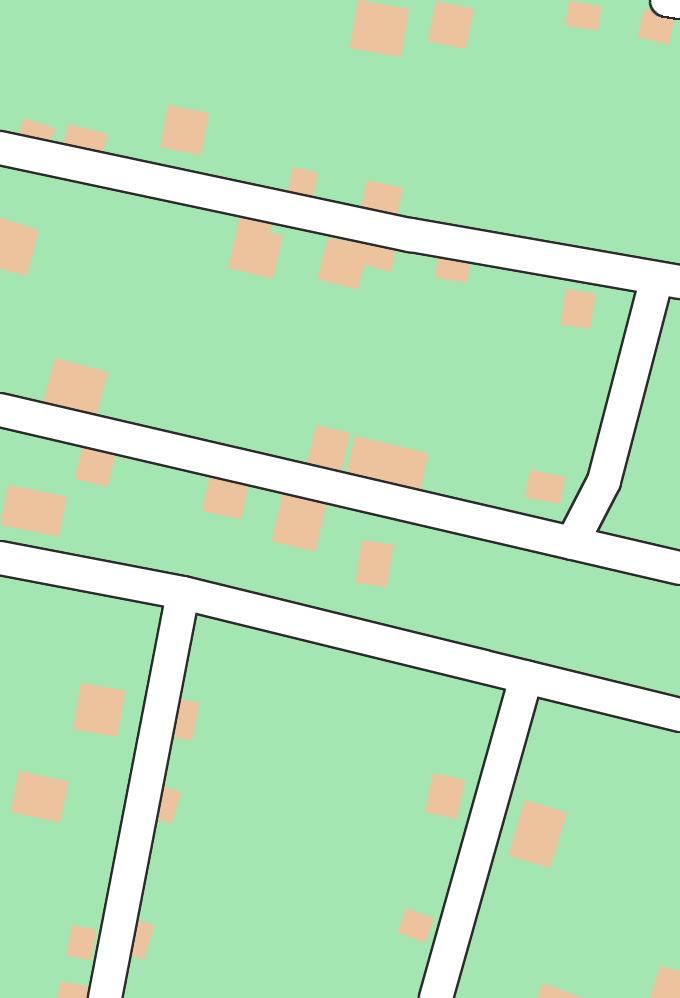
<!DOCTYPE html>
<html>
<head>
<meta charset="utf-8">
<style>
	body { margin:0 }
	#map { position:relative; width:680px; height:998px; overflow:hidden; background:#f9ede1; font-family:"Shantell Sans",sans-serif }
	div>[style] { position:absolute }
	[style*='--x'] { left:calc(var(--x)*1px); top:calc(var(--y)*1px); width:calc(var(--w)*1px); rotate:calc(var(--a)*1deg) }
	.green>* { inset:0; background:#a3e6b1; transform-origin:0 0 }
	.building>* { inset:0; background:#ecc39c; transform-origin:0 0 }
	.roads { filter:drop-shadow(2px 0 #2b2b2b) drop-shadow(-2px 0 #2b2b2b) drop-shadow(0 2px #2b2b2b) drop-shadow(0 -2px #2b2b2b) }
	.minor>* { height:32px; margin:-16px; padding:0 16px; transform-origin:16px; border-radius:16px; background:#fff }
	span { translate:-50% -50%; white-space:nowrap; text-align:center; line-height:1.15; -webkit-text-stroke:4.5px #fff; paint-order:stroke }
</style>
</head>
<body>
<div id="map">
	<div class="green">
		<i style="left:0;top:0;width:680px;height:998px"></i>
	</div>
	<div class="building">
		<i style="left:358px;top:0;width:52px;height:49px;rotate:10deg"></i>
		<i style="left:436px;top:1px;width:39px;height:41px;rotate:12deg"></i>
		<i style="left:569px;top:1px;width:33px;height:25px;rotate:9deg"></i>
		<i style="left:644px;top:9px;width:32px;height:29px;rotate:13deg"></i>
		<i style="left:168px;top:105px;width:42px;height:43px;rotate:11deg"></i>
		<i style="left:24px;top:118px;width:33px;height:20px;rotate:18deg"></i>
		<i style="left:68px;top:124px;width:41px;height:25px;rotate:14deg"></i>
		<i style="left:293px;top:167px;width:26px;height:27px;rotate:13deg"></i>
		<i style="left:367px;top:180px;width:37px;height:30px;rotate:13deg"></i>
		<i style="clip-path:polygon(241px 213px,272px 219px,270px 233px,283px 235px,273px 279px,228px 268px)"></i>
		<i style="clip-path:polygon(0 218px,39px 230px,27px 276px,0 269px)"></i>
		<i style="clip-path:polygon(368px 234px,397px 241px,391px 272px,364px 265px,358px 290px,317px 279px,328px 238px,366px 244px)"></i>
		<i style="left:439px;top:251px;width:33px;height:27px;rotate:9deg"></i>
		<i style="left:566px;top:289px;width:30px;height:36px;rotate:9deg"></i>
		<i style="left:55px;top:358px;width:55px;height:48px;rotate:15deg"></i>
		<i style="left:316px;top:425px;width:35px;height:48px;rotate:13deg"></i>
		<i style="clip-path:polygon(355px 436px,428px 453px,419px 500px,379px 490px,380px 482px,346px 473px)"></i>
		<i style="left:84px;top:441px;width:34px;height:39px;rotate:14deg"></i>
		<i style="left:211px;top:469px;width:40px;height:43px;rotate:12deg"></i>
		<i style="left:530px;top:470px;width:36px;height:28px;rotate:11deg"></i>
		<i style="left:8px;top:485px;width:60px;height:41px;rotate:11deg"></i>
		<i style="left:284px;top:488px;width:45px;height:55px;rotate:13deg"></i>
		<i style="left:362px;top:540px;width:32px;height:43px;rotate:9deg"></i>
		<i style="left:81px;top:683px;width:45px;height:47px;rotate:10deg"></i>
		<i style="left:175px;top:698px;width:25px;height:39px;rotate:11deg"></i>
		<i style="left:19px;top:771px;width:51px;height:42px;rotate:12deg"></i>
		<i style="left:433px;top:773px;width:33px;height:40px;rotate:12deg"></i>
		<i style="left:157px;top:785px;width:25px;height:33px;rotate:16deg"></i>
		<i style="left:525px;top:800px;width:44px;height:58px;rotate:17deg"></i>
		<i style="left:406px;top:908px;width:30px;height:26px;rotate:20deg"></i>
		<i style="left:133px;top:919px;width:22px;height:36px;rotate:16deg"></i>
		<i style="left:72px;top:925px;width:25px;height:31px;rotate:11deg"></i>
		<i style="clip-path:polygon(660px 966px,680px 971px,680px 998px,650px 998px)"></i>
		<i style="clip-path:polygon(61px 981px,101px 989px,100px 998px,57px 998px)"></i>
		<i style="clip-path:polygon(543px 983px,583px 998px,537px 998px)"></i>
	</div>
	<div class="roads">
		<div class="minor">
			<i style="--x:667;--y:0;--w:13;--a:9"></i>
			<i style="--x:0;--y:148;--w:420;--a:12"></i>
			<i style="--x:411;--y:235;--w:273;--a:9.9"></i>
			<i style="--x:0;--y:410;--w:698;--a:13.08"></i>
			<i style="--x:572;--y:543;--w:70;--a:-62.7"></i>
			<i style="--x:604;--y:481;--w:207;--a:-75.4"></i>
			<i style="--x:0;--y:558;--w:186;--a:10.8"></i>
			<i style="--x:183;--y:593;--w:512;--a:13.79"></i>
			<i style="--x:105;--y:998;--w:412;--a:-79.1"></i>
			<i style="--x:436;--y:998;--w:333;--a:-74.3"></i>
		</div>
	</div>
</div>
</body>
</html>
